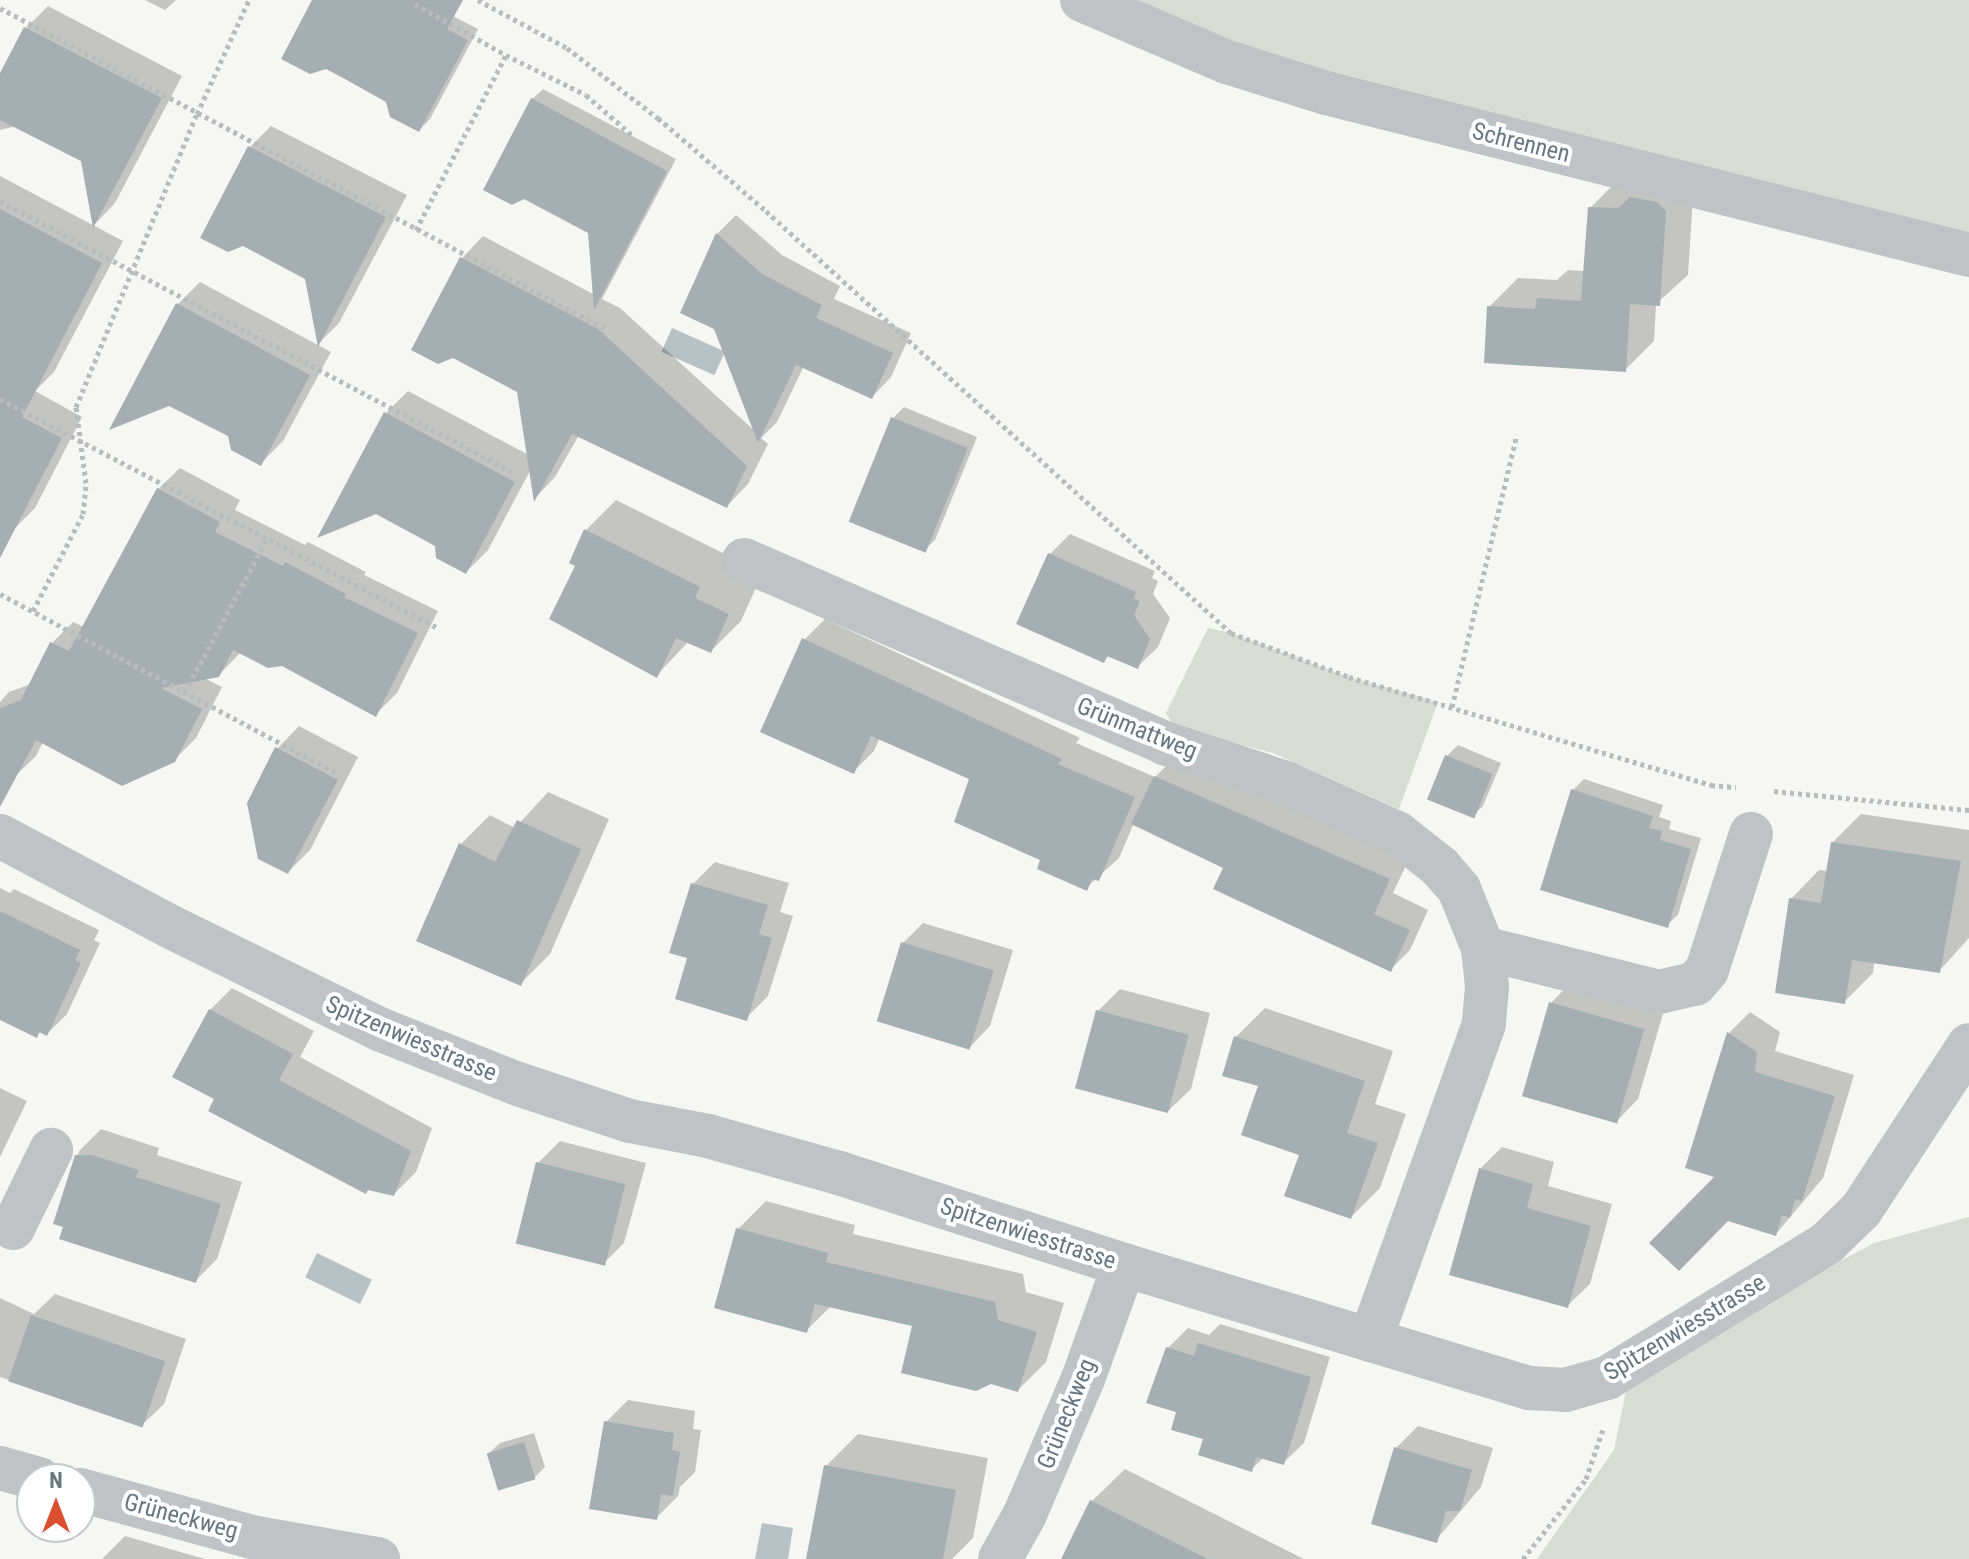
<!DOCTYPE html>
<html>
<head>
<meta charset="utf-8">
<style>
	body { margin:0 }
	#map { position:relative; width:1969px; height:1559px; overflow:hidden; background:#f6f6f2; font-family:"Roboto Condensed",sans-serif }
	div>[style] { position:absolute }
	[style*='--x'] { left:calc(var(--x)*1px); top:calc(var(--y)*1px); width:calc(var(--w)*1px); rotate:calc(var(--a)*1deg) }
	.green>* { inset:0; background:#d7dcd4 }
	.water>* { inset:0; background:#b6c2c6; transform-origin:0 0 }
	.shadow>* { inset:0; background:#0003 }
	.building>* { inset:0; background:#a5aeb3; transform-origin:0 0 }
	.path>* { height:5px; margin-top:-2.5px; transform-origin:0; background:repeating-linear-gradient(90deg,#b9bcbe 0 4px,transparent 0 8px) }
	.minor>* { height:44px; margin:-22px; padding:0 22px; transform-origin:22px; border-radius:22px; background:#bfc3c6 }
	span { translate:-50% -50%; white-space:nowrap; text-align:center; line-height:1.15; -webkit-text-stroke:8px #fff; paint-order:stroke }
	.street-label { font-size:24px; color:#667782 }
	.north { position:absolute; left:16px; top:1463px; width:80px; height:80px; box-sizing:border-box; background:#fff; border:2px solid #c2c9cd; border-radius:50%; rotate:0deg; font-size:22px; font-weight:700; line-height:32px; text-align:center; color:#667782 }
	.north::after { content:''; display:block; margin:auto; width:28px; height:36px; background:#d94f2f; clip-path:polygon(50% 0,100% 100%,50% 72%,0 100%) }
</style>
</head>
<body>
<div id="map">
	<div class="green">
		<i style="clip-path:polygon(1117px 0,1969px 0,1969px 247px,1234px 53px)"></i>
		<i style="clip-path:polygon(1208px 628px,1231px 633px,1349px 677px,1438px 702px,1399px 809px,1273px 753px,1175px 728px,1166px 713px)"></i>
		<i style="clip-path:polygon(1969px 1217px,1969px 1559px,1537px 1559px,1614px 1450px,1626px 1391px,1703px 1334px,1874px 1243px)"></i>
	</div>
	<div class="water">
		<i style="left:672px;top:328px;width:58px;height:26px;rotate:24deg"></i>
		<i style="left:317px;top:1253px;width:61px;height:27px;rotate:26deg"></i>
		<i style="clip-path:polygon(762px 1523px,793px 1528px,788px 1559px,755px 1559px)"></i>
	</div>
	<div class="shadow">
		<i style="clip-path:polygon(145px 0,176px 0,165px 10px)"></i>
		<i style="clip-path:polygon(314px 0,422px 0,478px 29px,430px 119px,419px 130px,388px 100px,326px 67px)"></i>
		<i style="clip-path:polygon(48px 6px,182px 76px,115px 203px,95px 224px,83px 159px,17px 126px,0 130px,0 77px,26px 28px)"></i>
		<i style="clip-path:polygon(543px 89px,676px 159px,602px 299px,620px 308px,757px 433px,716px 328px,683px 312px,717px 234px,736px 215px,782px 255px,840px 286px,834px 299px,911px 333px,891px 377px,872px 397px,804px 366px,777px 422px,761px 438px,768px 444px,748px 484px,727px 506px,579px 435px,555px 477px,535px 498px,531px 469px,488px 550px,466px 572px,437px 545px,376px 512px,321px 534px,386px 413px,408px 391px,529px 455px,519px 390px,462px 258px,483px 236px,595px 295px,590px 232px,532px 99px)"></i>
		<i style="clip-path:polygon(271px 126px,407px 195px,339px 323px,319px 343px,307px 278px,249px 148px)"></i>
		<i style="clip-path:polygon(0 176px,123px 241px,54px 372px,35px 391px,82px 417px,35px 508px,13px 530px,0 523px)"></i>
		<i style="clip-path:polygon(1619px 179px,1694px 182px,1688px 275px,1656px 304px,1654px 341px,1625px 370px,1489px 307px,1518px 278px,1557px 280px,1568px 270px,1585px 271px,1590px 208px)"></i>
		<i style="clip-path:polygon(200px 282px,331px 352px,283px 441px,261px 463px,178px 304px)"></i>
		<i style="clip-path:polygon(904px 407px,977px 437px,935px 540px,924px 550px,851px 521px,893px 418px)"></i>
		<i style="clip-path:polygon(180px 468px,240px 500px,235px 510px,305px 545px,308px 542px,366px 572px,364px 575px,438px 611px,397px 693px,375px 715px,282px 664px,240px 653px,218px 676px,204px 678px,222px 687px,196px 738px,174px 760px,43px 742px,36px 756px,14px 777px,0 770px,0 702px,9px 692px,31px 684px,52px 643px,73px 622px,84px 627px,158px 489px)"></i>
		<i style="clip-path:polygon(616px 500px,729px 556px,758px 583px,741px 621px,711px 651px,689px 641px,657px 675px,577px 565px,571px 562px,586px 530px)"></i>
		<i style="clip-path:polygon(1070px 534px,1155px 571px,1152px 578px,1158px 581px,1153px 594px,1170px 618px,1158px 647px,1137px 667px,1110px 655px,1104px 661px,1050px 554px)"></i>
		<i style="clip-path:polygon(825px 619px,1080px 738px,1076px 743px,1155px 777px,1175px 757px,1409px 859px,1393px 893px,1428px 910px,1410px 950px,1390px 970px,1225px 867px,1134px 823px,1119px 858px,1086px 888px,1043px 859px,971px 778px,880px 737px,874px 751px,853px 772px,804px 640px)"></i>
		<i style="clip-path:polygon(299px 726px,358px 757px,310px 850px,288px 872px,277px 749px)"></i>
		<i style="clip-path:polygon(1458px 745px,1501px 763px,1483px 806px,1472px 816px,1447px 756px)"></i>
		<i style="clip-path:polygon(1584px 779px,1663px 805px,1659px 817px,1671px 821px,1669px 829px,1701px 838px,1678px 915px,1667px 925px,1573px 790px)"></i>
		<i style="clip-path:polygon(548px 792px,609px 819px,550px 954px,521px 983px,461px 844px,490px 815px,515px 828px)"></i>
		<i style="clip-path:polygon(1861px 814px,1969px 830px,1969px 938px,1940px 970px,1874px 961px,1873px 973px,1844px 1002px,1791px 899px,1819px 870px,1828px 871px,1832px 843px)"></i>
		<i style="clip-path:polygon(715px 862px,789px 883px,780px 912px,793px 916px,768px 996px,746px 1018px,693px 884px)"></i>
		<i style="clip-path:polygon(0 888px,10px 893px,14px 889px,99px 930px,94px 940px,100px 943px,67px 1014px,47px 1034px,41px 1031px,37px 1036px,0 1018px)"></i>
		<i style="clip-path:polygon(923px 923px,1013px 950px,990px 1026px,970px 1047px,903px 943px)"></i>
		<i style="clip-path:polygon(1573px 980px,1665px 1007px,1638px 1099px,1616px 1122px,1551px 1003px)"></i>
		<i style="clip-path:polygon(232px 988px,314px 1031px,300px 1057px,432px 1128px,416px 1172px,394px 1194px,217px 1098px,210px 1010px)"></i>
		<i style="clip-path:polygon(1120px 989px,1210px 1013px,1191px 1089px,1168px 1111px,1098px 1011px)"></i>
		<i style="clip-path:polygon(1265px 1008px,1393px 1051px,1375px 1104px,1406px 1114px,1380px 1188px,1351px 1217px,1302px 1153px,1236px 1037px)"></i>
		<i style="clip-path:polygon(1750px 1012px,1780px 1032px,1775px 1051px,1854px 1075px,1823px 1178px,1776px 1234px,1717px 1176px,1688px 1166px,1729px 1033px)"></i>
		<i style="clip-path:polygon(0 1088px,27px 1101px,0 1157px)"></i>
		<i style="clip-path:polygon(101px 1129px,159px 1148px,157px 1155px,242px 1182px,217px 1259px,195px 1281px,56px 1222px,79px 1151px)"></i>
		<i style="clip-path:polygon(560px 1141px,646px 1163px,624px 1243px,602px 1265px,538px 1163px)"></i>
		<i style="clip-path:polygon(1502px 1147px,1554px 1162px,1548px 1186px,1612px 1204px,1590px 1284px,1567px 1306px,1480px 1169px)"></i>
		<i style="clip-path:polygon(766px 1201px,855px 1225px,853px 1234px,1023px 1274px,1026px 1292px,1064px 1303px,1046px 1362px,1018px 1390px,915px 1324px,831px 1306px,806px 1331px,737px 1230px)"></i>
		<i style="clip-path:polygon(55px 1294px,186px 1339px,164px 1404px,141px 1426px,0 1377px,0 1298px,34px 1314px)"></i>
		<i style="clip-path:polygon(1220px 1324px,1330px 1357px,1304px 1443px,1283px 1463px,1264px 1457px,1251px 1470px,1205px 1437px,1179px 1411px,1168px 1348px,1188px 1328px,1209px 1335px)"></i>
		<i style="clip-path:polygon(628px 1400px,695px 1411px,693px 1429px,701px 1430px,695px 1472px,680px 1487px,678px 1496px,656px 1518px,606px 1422px)"></i>
		<i style="clip-path:polygon(1418px 1426px,1493px 1448px,1481px 1487px,1436px 1540px,1396px 1448px)"></i>
		<i style="clip-path:polygon(534px 1433px,545px 1467px,534px 1478px,489px 1453px,500px 1443px)"></i>
		<i style="clip-path:polygon(858px 1434px,988px 1458px,973px 1538px,952px 1559px,808px 1559px,826px 1466px)"></i>
		<i style="clip-path:polygon(1125px 1469px,1304px 1559px,1063px 1559px,1092px 1501px)"></i>
		<i style="clip-path:polygon(125px 1536px,205px 1559px,102px 1559px)"></i>
	</div>
	<div class="building">
		<i style="clip-path:polygon(312px 0,463px 0,447px 29px,468px 40px,419px 132px,390px 117px,386px 102px,345px 79px,326px 69px,310px 74px,281px 59px)"></i>
		<i style="clip-path:polygon(24px 27px,162px 98px,93px 228px,81px 161px,0 120px,0 73px)"></i>
		<i style="clip-path:polygon(531px 98px,667px 171px,594px 310px,588px 233px,524px 199px,512px 205px,483px 190px)"></i>
		<i style="clip-path:polygon(248px 146px,386px 217px,318px 347px,305px 279px,243px 246px,228px 252px,200px 238px)"></i>
		<i style="clip-path:polygon(1630px 197px,1657px 202px,1666px 211px,1660px 306px,1630px 304px,1626px 372px,1484px 363px,1487px 306px,1535px 309px,1537px 298px,1581px 301px,1588px 207px,1618px 208px)"></i>
		<i style="clip-path:polygon(0 209px,102px 263px,22px 417px,62px 438px,0 558px)"></i>
		<i style="clip-path:polygon(716px 233px,762px 274px,822px 305px,816px 318px,893px 353px,872px 399px,796px 365px,758px 443px,714px 329px,680px 313px)"></i>
		<i style="clip-path:polygon(460px 257px,598px 329px,747px 466px,727px 508px,572px 434px,534px 502px,517px 392px,453px 358px,438px 364px,411px 350px)"></i>
		<i style="clip-path:polygon(176px 303px,310px 375px,261px 466px,231px 450px,228px 436px,169px 406px,109px 430px)"></i>
		<i style="clip-path:polygon(384px 412px,515px 482px,466px 574px,436px 558px,435px 546px,376px 514px,317px 538px)"></i>
		<i style="left:891px;top:417px;width:83px;height:113px;rotate:22deg"></i>
		<i style="clip-path:polygon(157px 488px,220px 522px,215px 532px,283px 566px,285px 562px,346px 594px,344px 597px,418px 633px,376px 717px,282px 666px,268px 668px,233px 650px,219px 677px,161px 688px,202px 709px,175px 762px,122px 786px,36px 740px,0 807px,0 708px,21px 700px,50px 642px,69px 651px)"></i>
		<i style="clip-path:polygon(584px 529px,700px 587px,695px 598px,729px 614px,711px 653px,676px 638px,657px 678px,549px 619px,575px 566px,569px 563px)"></i>
		<i style="clip-path:polygon(1048px 553px,1136px 592px,1133px 599px,1140px 601px,1134px 615px,1150px 639px,1138px 669px,1107px 656px,1104px 663px,1016px 624px)"></i>
		<i style="clip-path:polygon(802px 638px,1062px 759px,1058px 764px,1135px 797px,1099px 881px,1092px 879px,1087px 891px,1037px 869px,1040px 860px,954px 822px,969px 779px,871px 736px,854px 774px,760px 732px)"></i>
		<i style="clip-path:polygon(275px 747px,338px 780px,288px 874px,258px 859px,247px 803px)"></i>
		<i style="left:1445px;top:755px;width:51px;height:48px;rotate:22deg"></i>
		<i style="clip-path:polygon(1154px 776px,1390px 879px,1374px 914px,1410px 930px,1391px 972px,1213px 889px,1223px 868px,1131px 824px)"></i>
		<i style="clip-path:polygon(1571px 789px,1653px 816px,1649px 828px,1662px 831px,1660px 840px,1691px 849px,1668px 928px,1540px 890px)"></i>
		<i style="clip-path:polygon(517px 820px,581px 849px,521px 986px,416px 941px,459px 843px,495px 862px)"></i>
		<i style="clip-path:polygon(1831px 842px,1961px 861px,1940px 973px,1852px 960px,1845px 1004px,1775px 993px,1789px 898px,1821px 903px)"></i>
		<i style="clip-path:polygon(691px 883px,768px 905px,759px 934px,772px 938px,747px 1021px,675px 999px,687px 958px,669px 953px)"></i>
		<i style="clip-path:polygon(0 911px,80px 950px,75px 960px,81px 963px,47px 1036px,39px 1032px,37px 1038px,0 1020px)"></i>
		<i style="left:901px;top:942px;width:97px;height:83px;rotate:17deg"></i>
		<i style="left:1549px;top:1002px;width:99px;height:98px;rotate:16deg"></i>
		<i style="clip-path:polygon(209px 1009px,293px 1054px,279px 1080px,411px 1151px,394px 1196px,368px 1190px,366px 1194px,208px 1111px,214px 1099px,172px 1077px)"></i>
		<i style="left:1096px;top:1010px;width:96px;height:81px;rotate:15deg"></i>
		<i style="clip-path:polygon(1727px 1032px,1757px 1052px,1755px 1072px,1835px 1096px,1802px 1201px,1795px 1199px,1790px 1218px,1782px 1215px,1776px 1236px,1728px 1221px,1679px 1271px,1649px 1243px,1714px 1177px,1685px 1168px)"></i>
		<i style="clip-path:polygon(1234px 1036px,1365px 1081px,1347px 1133px,1378px 1143px,1351px 1219px,1284px 1196px,1299px 1155px,1241px 1135px,1258px 1086px,1222px 1076px)"></i>
		<i style="clip-path:polygon(75px 1155px,92px 1155px,139px 1170px,136px 1177px,221px 1204px,196px 1283px,59px 1239px,63px 1227px,53px 1224px)"></i>
		<i style="left:536px;top:1162px;width:92px;height:84px;rotate:14deg"></i>
		<i style="clip-path:polygon(1479px 1168px,1533px 1184px,1527px 1208px,1591px 1226px,1568px 1308px,1449px 1275px)"></i>
		<i style="clip-path:polygon(736px 1228px,828px 1253px,826px 1262px,995px 1302px,998px 1320px,1037px 1332px,1018px 1392px,991px 1384px,976px 1391px,901px 1373px,912px 1326px,815px 1304px,807px 1333px,714px 1308px)"></i>
		<i style="left:31px;top:1315px;width:142px;height:70px;rotate:19deg"></i>
		<i style="clip-path:polygon(1198px 1343px,1311px 1377px,1284px 1465px,1256px 1457px,1252px 1472px,1198px 1455px,1203px 1439px,1171px 1430px,1176px 1412px,1146px 1403px,1166px 1347px,1194px 1356px)"></i>
		<i style="clip-path:polygon(604px 1421px,674px 1433px,672px 1450px,680px 1452px,673px 1496px,661px 1494px,657px 1520px,589px 1509px)"></i>
		<i style="left:524px;top:1442px;width:39px;height:39px;rotate:73deg"></i>
		<i style="clip-path:polygon(1394px 1447px,1472px 1470px,1460px 1511px,1446px 1511px,1437px 1543px,1371px 1524px)"></i>
		<i style="clip-path:polygon(824px 1465px,956px 1490px,943px 1559px,806px 1559px)"></i>
		<i style="clip-path:polygon(1090px 1500px,1208px 1559px,1061px 1559px)"></i>
	</div>
	<div class="path">
		<i style="--x:478;--y:0;--w:101;--a:28.3"></i>
		<i style="--x:567;--y:48;--w:115;--a:37.6"></i>
		<i style="--x:658;--y:118;--w:143;--a:40.7"></i>
		<i style="--x:766;--y:211;--w:628;--a:42.22"></i>
		<i style="--x:1231;--y:633;--w:126;--a:20.4"></i>
		<i style="--x:1349;--y:677;--w:378;--a:16.6"></i>
		<i style="--x:1711;--y:785;--w:25;--a:5"></i>
		<i style="--x:415;--y:4;--w:104;--a:29.3"></i>
		<i style="--x:0;--y:8;--w:684;--a:27.91"></i>
		<i style="--x:0;--y:201;--w:579;--a:27.89"></i>
		<i style="--x:416;--y:230;--w:197;--a:-62.8"></i>
		<i style="--x:506;--y:55;--w:89;--a:26.6"></i>
		<i style="--x:586;--y:95;--w:62;--a:41.1"></i>
		<i style="--x:0;--y:399;--w:492;--a:27.6"></i>
		<i style="--x:0;--y:594;--w:385;--a:28"></i>
		<i style="--x:33;--y:611;--w:109;--a:-62.7"></i>
		<i style="--x:83;--y:514;--w:31;--a:-84"></i>
		<i style="--x:86;--y:483;--w:77;--a:-97.5"></i>
		<i style="--x:76;--y:407;--w:317;--a:-67.6"></i>
		<i style="--x:197;--y:114;--w:125;--a:-65.5"></i>
		<i style="--x:185;--y:692;--w:174;--a:-61.8"></i>
		<i style="--x:1452;--y:707;--w:280;--a:-76.6"></i>
		<i style="--x:1774;--y:791;--w:196;--a:5.6"></i>
		<i style="--x:1523;--y:1559;--w:102;--a:-51.8"></i>
		<i style="--x:1586;--y:1479;--w:53;--a:-71.2"></i>
	</div>
	<div class="minor">
		<i style="--x:1082;--y:0;--w:158;--a:23.2"></i>
		<i style="--x:1227;--y:62;--w:104;--a:17.4"></i>
		<i style="--x:1326;--y:93;--w:663;--a:14.14"></i>
		<i style="--x:744;--y:560;--w:458;--a:23.5"></i>
		<i style="--x:1164;--y:743;--w:128;--a:18.2"></i>
		<i style="--x:1286;--y:783;--w:122;--a:24.2"></i>
		<i style="--x:1397;--y:833;--w:55;--a:38.3"></i>
		<i style="--x:1440;--y:867;--w:29;--a:49"></i>
		<i style="--x:1459;--y:889;--w:64;--a:67.9"></i>
		<i style="--x:1483;--y:948;--w:39;--a:84"></i>
		<i style="--x:1487;--y:987;--w:37;--a:95"></i>
		<i style="--x:1484;--y:1024;--w:336;--a:109.8"></i>
		<i style="--x:0;--y:836;--w:194;--a:28"></i>
		<i style="--x:171;--y:927;--w:232;--a:26.1"></i>
		<i style="--x:379;--y:1029;--w:149;--a:21.6"></i>
		<i style="--x:518;--y:1084;--w:118;--a:18.3"></i>
		<i style="--x:630;--y:1121;--w:79;--a:10.9"></i>
		<i style="--x:708;--y:1136;--w:136;--a:15.8"></i>
		<i style="--x:839;--y:1173;--w:299;--a:17.9"></i>
		<i style="--x:1124;--y:1265;--w:423;--a:16.9"></i>
		<i style="--x:1529;--y:1388;--w:36;--a:3"></i>
		<i style="--x:1565;--y:1390;--w:44;--a:-15.9"></i>
		<i style="--x:1607;--y:1378;--w:258;--a:-31.5"></i>
		<i style="--x:1827;--y:1243;--w:47;--a:-44.1"></i>
		<i style="--x:1861;--y:1210;--w:197;--a:-56.8"></i>
		<i style="--x:1483;--y:948;--w:181;--a:14"></i>
		<i style="--x:1659;--y:992;--w:37;--a:-13"></i>
		<i style="--x:1695;--y:984;--w:18;--a:-49"></i>
		<i style="--x:1707;--y:970;--w:143;--a:-72.1"></i>
		<i style="--x:13;--y:1228;--w:87;--a:-64"></i>
		<i style="--x:0;--y:1468;--w:41;--a:15.8"></i>
		<i style="--x:80;--y:1490;--w:182;--a:15.3"></i>
		<i style="--x:256;--y:1538;--w:124;--a:9.8"></i>
		<i style="--x:1000;--y:1559;--w:51;--a:-60.9"></i>
		<i style="--x:1025;--y:1514;--w:147;--a:-66.8"></i>
		<i style="--x:1083;--y:1379;--w:121;--a:-70.2"></i>
	</div>
	<div class="street-label">
		<span style="left:1521px;top:143px;rotate:14deg">Schrennen</span>
		<span style="left:1137px;top:729px;rotate:22deg">Grünmattweg</span>
		<span style="left:411px;top:1039px;rotate:23deg">Spitzenwiesstrasse</span>
		<span style="left:1028px;top:1234px;rotate:18deg">Spitzenwiesstrasse</span>
		<span style="left:1685px;top:1328px;rotate:-31deg">Spitzenwiesstrasse</span>
		<span style="left:1067px;top:1414px;rotate:-68deg">Grüneckweg</span>
		<span style="left:181px;top:1517px;rotate:15deg">Grüneckweg</span>
	</div>
	<div class="north">N</div>
</div>
</body>
</html>
